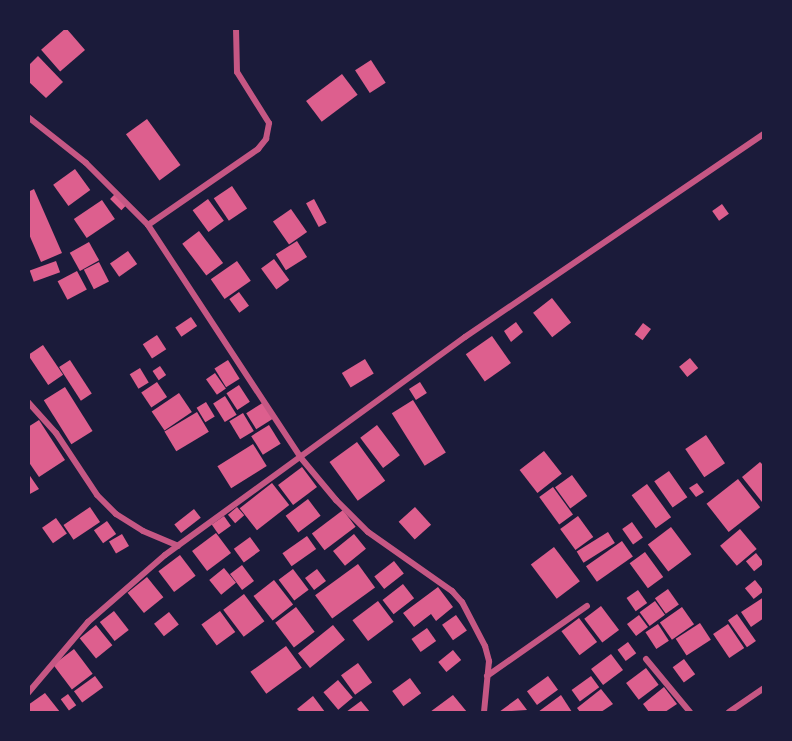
<!DOCTYPE html>
<html>
<head>
<meta charset="utf-8">
<style>
	body { margin:0 }
	#map { position:relative; width:792px; height:741px; overflow:hidden; background:#1b1b3a; font-family:Overpass,sans-serif }
	div>[style] { position:absolute }
	[style*='--x'] { left:calc(var(--x)*1px); top:calc(var(--y)*1px); width:calc(var(--w)*1px); rotate:calc(var(--a)*1deg) }
	.building>* { inset:0; background:#dd5f8e; transform-origin:0 0 }
	.minor>* { height:6px; margin:-3px; padding:0 3px; transform-origin:3px; border-radius:3px; background:#c65784 }
	span { translate:-50% -50%; white-space:nowrap; text-align:center; line-height:1.15; -webkit-text-stroke:4.5px #1b1b3a; paint-order:stroke }
	.frame { position:absolute; inset:0; border:30px solid #1b1b3a; pointer-events:none }
</style>
</head>
<body>
<div id="map">
	<div class="building">
		<i style="left:66px;top:28px;width:29px;height:33px;rotate:49deg"></i>
		<i style="clip-path:polygon(38px 56px,63px 82px,46px 98px,28px 81px,28px 66px)"></i>
		<i style="left:371px;top:60px;width:27px;height:19px;rotate:57deg"></i>
		<i style="left:342px;top:74px;width:26px;height:45px;rotate:53deg"></i>
		<i style="left:147px;top:119px;width:57px;height:26px;rotate:54deg"></i>
		<i style="left:75px;top:169px;width:26px;height:27px;rotate:54deg"></i>
		<i style="left:232px;top:186px;width:27px;height:22px;rotate:56deg"></i>
		<i style="clip-path:polygon(34px 189px,62px 253px,41px 262px,28px 232px,28px 192px)"></i>
		<i style="left:115px;top:194px;width:16px;height:7px;rotate:45deg"></i>
		<i style="left:208px;top:199px;width:27px;height:19px;rotate:54deg"></i>
		<i style="left:314px;top:199px;width:27px;height:9px;rotate:62deg"></i>
		<i style="left:102px;top:200px;width:23px;height:34px;rotate:56deg"></i>
		<i style="left:722px;top:204px;width:12px;height:12px;rotate:55deg"></i>
		<i style="left:291px;top:209px;width:28px;height:22px;rotate:55deg"></i>
		<i style="left:199px;top:231px;width:40px;height:21px;rotate:53deg"></i>
		<i style="left:297px;top:241px;width:19px;height:25px;rotate:58deg"></i>
		<i style="left:89px;top:242px;width:21px;height:22px;rotate:61deg"></i>
		<i style="left:128px;top:251px;width:16px;height:22px;rotate:55deg"></i>
		<i style="left:274px;top:259px;width:26px;height:16px;rotate:54deg"></i>
		<i style="left:56px;top:261px;width:12px;height:28px;rotate:70deg"></i>
		<i style="left:237px;top:261px;width:24px;height:32px;rotate:55deg"></i>
		<i style="left:99px;top:262px;width:22px;height:17px;rotate:63deg"></i>
		<i style="left:77px;top:271px;width:21px;height:22px;rotate:62deg"></i>
		<i style="left:239px;top:292px;width:17px;height:12px;rotate:54deg"></i>
		<i style="left:552px;top:298px;width:31px;height:24px;rotate:52deg"></i>
		<i style="left:191px;top:317px;width:11px;height:19px;rotate:56deg"></i>
		<i style="clip-path:polygon(516px 322px,523px 332px,511px 342px,504px 331px)"></i>
		<i style="left:643px;top:323px;width:10px;height:14px;rotate:37deg"></i>
		<i style="left:157px;top:335px;width:17px;height:17px;rotate:57deg"></i>
		<i style="left:492px;top:336px;width:33px;height:32px;rotate:55deg"></i>
		<i style="left:43px;top:345px;width:36px;height:18px;rotate:56deg"></i>
		<i style="left:690px;top:358px;width:13px;height:14px;rotate:51deg"></i>
		<i style="left:365px;top:359px;width:17px;height:27px;rotate:59deg"></i>
		<i style="left:70px;top:360px;width:40px;height:13px;rotate:57deg"></i>
		<i style="left:228px;top:360px;width:22px;height:16px;rotate:58deg"></i>
		<i style="left:160px;top:366px;width:11px;height:9px;rotate:56deg"></i>
		<i style="left:140px;top:368px;width:17px;height:12px;rotate:59deg"></i>
		<i style="left:215px;top:373px;width:19px;height:11px;rotate:55deg"></i>
		<i style="left:157px;top:382px;width:18px;height:19px;rotate:56deg"></i>
		<i style="left:420px;top:382px;width:13px;height:13px;rotate:58deg"></i>
		<i style="left:239px;top:385px;width:20px;height:15px;rotate:57deg"></i>
		<i style="left:65px;top:387px;width:52px;height:25px;rotate:58deg"></i>
		<i style="left:179px;top:393px;width:23px;height:33px;rotate:56deg"></i>
		<i style="left:225px;top:396px;width:22px;height:14px;rotate:58deg"></i>
		<i style="left:413px;top:400px;width:62px;height:25px;rotate:58deg"></i>
		<i style="left:206px;top:402px;width:17px;height:11px;rotate:59deg"></i>
		<i style="left:264px;top:402px;width:19px;height:21px;rotate:58deg"></i>
		<i style="left:197px;top:412px;width:23px;height:38px;rotate:59deg"></i>
		<i style="left:243px;top:413px;width:21px;height:16px;rotate:59deg"></i>
		<i style="clip-path:polygon(39px 420px,65px 460px,39px 477px,28px 461px,28px 427px)"></i>
		<i style="left:269px;top:425px;width:22px;height:21px;rotate:58deg"></i>
		<i style="left:377px;top:425px;width:38px;height:21px;rotate:53deg"></i>
		<i style="left:706px;top:435px;width:34px;height:25px;rotate:56deg"></i>
		<i style="left:357px;top:442px;width:48px;height:34px;rotate:54deg"></i>
		<i style="left:253px;top:444px;width:26px;height:42px;rotate:58deg"></i>
		<i style="left:544px;top:451px;width:29px;height:31px;rotate:52deg"></i>
		<i style="clip-path:polygon(760px 462px,764px 466px,762px 502px,742px 477px)"></i>
		<i style="left:302px;top:467px;width:25px;height:30px;rotate:53deg"></i>
		<i style="left:669px;top:471px;width:32px;height:18px;rotate:55deg"></i>
		<i style="clip-path:polygon(28px 473px,39px 489px,28px 495px)"></i>
		<i style="left:572px;top:475px;width:26px;height:21px;rotate:54deg"></i>
		<i style="left:738px;top:479px;width:36px;height:40px;rotate:52deg"></i>
		<i style="left:272px;top:483px;width:28px;height:41px;rotate:52deg"></i>
		<i style="clip-path:polygon(697px 483px,704px 492px,696px 497px,689px 488px)"></i>
		<i style="left:647px;top:484px;width:41px;height:19px;rotate:54deg"></i>
		<i style="left:553px;top:487px;width:34px;height:17px;rotate:54deg"></i>
		<i style="left:308px;top:499px;width:21px;height:28px;rotate:53deg"></i>
		<i style="left:90px;top:507px;width:18px;height:32px;rotate:56deg"></i>
		<i style="left:237px;top:507px;width:11px;height:12px;rotate:49deg"></i>
		<i style="left:415px;top:507px;width:24px;height:22px;rotate:48deg"></i>
		<i style="left:194px;top:509px;width:11px;height:25px;rotate:52deg"></i>
		<i style="left:343px;top:510px;width:21px;height:39px;rotate:53deg"></i>
		<i style="left:224px;top:516px;width:12px;height:15px;rotate:55deg"></i>
		<i style="left:578px;top:516px;width:26px;height:22px;rotate:54deg"></i>
		<i style="left:56px;top:518px;width:19px;height:17px;rotate:55deg"></i>
		<i style="left:107px;top:521px;width:16px;height:16px;rotate:55deg"></i>
		<i style="left:632px;top:522px;width:19px;height:12px;rotate:55deg"></i>
		<i style="left:671px;top:527px;width:34px;height:29px;rotate:53deg"></i>
		<i style="left:740px;top:529px;width:26px;height:26px;rotate:50deg"></i>
		<i style="left:608px;top:532px;width:13px;height:37px;rotate:58deg"></i>
		<i style="left:216px;top:533px;width:25px;height:30px;rotate:53deg"></i>
		<i style="left:122px;top:534px;width:14px;height:15px;rotate:60deg"></i>
		<i style="left:354px;top:534px;width:19px;height:27px;rotate:51deg"></i>
		<i style="left:307px;top:536px;width:16px;height:30px;rotate:55deg"></i>
		<i style="left:250px;top:537px;width:17px;height:20px;rotate:54deg"></i>
		<i style="left:622px;top:541px;width:19px;height:44px;rotate:55deg"></i>
		<i style="left:554px;top:547px;width:43px;height:29px;rotate:53deg"></i>
		<i style="left:645px;top:552px;width:31px;height:19px;rotate:54deg"></i>
		<i style="left:756px;top:553px;width:13px;height:13px;rotate:51deg"></i>
		<i style="left:180px;top:555px;width:26px;height:27px;rotate:53deg"></i>
		<i style="left:394px;top:561px;width:16px;height:25px;rotate:52deg"></i>
		<i style="left:358px;top:564px;width:29px;height:53px;rotate:54deg"></i>
		<i style="left:242px;top:565px;width:20px;height:15px;rotate:53deg"></i>
		<i style="left:224px;top:568px;width:19px;height:19px;rotate:51deg"></i>
		<i style="left:293px;top:569px;width:26px;height:18px;rotate:53deg"></i>
		<i style="left:317px;top:569px;width:15px;height:15px;rotate:53deg"></i>
		<i style="left:147px;top:577px;width:26px;height:25px;rotate:51deg"></i>
		<i style="left:274px;top:580px;width:31px;height:26px;rotate:52deg"></i>
		<i style="left:755px;top:580px;width:14px;height:13px;rotate:51deg"></i>
		<i style="left:403px;top:584px;width:18px;height:26px;rotate:52deg"></i>
		<i style="clip-path:polygon(438px 587px,453px 607px,436px 621px,431px 614px,414px 627px,403px 613px)"></i>
		<i style="left:668px;top:589px;width:19px;height:16px;rotate:55deg"></i>
		<i style="left:638px;top:590px;width:16px;height:14px;rotate:55deg"></i>
		<i style="left:244px;top:594px;width:34px;height:26px;rotate:53deg"></i>
		<i style="clip-path:polygon(764px 597px,764px 618px,751px 627px,741px 612px)"></i>
		<i style="left:378px;top:601px;width:26px;height:32px;rotate:53deg"></i>
		<i style="left:655px;top:601px;width:17px;height:19px;rotate:54deg"></i>
		<i style="left:601px;top:606px;width:30px;height:21px;rotate:53deg"></i>
		<i style="left:296px;top:607px;width:31px;height:26px;rotate:53deg"></i>
		<i style="left:682px;top:607px;width:21px;height:27px;rotate:55deg"></i>
		<i style="left:114px;top:611px;width:24px;height:18px;rotate:52deg"></i>
		<i style="left:220px;top:611px;width:26px;height:23px;rotate:54deg"></i>
		<i style="left:169px;top:612px;width:16px;height:19px;rotate:52deg"></i>
		<i style="left:737px;top:614px;width:33px;height:11px;rotate:55deg"></i>
		<i style="left:456px;top:615px;width:19px;height:17px;rotate:55deg"></i>
		<i style="left:639px;top:615px;width:15px;height:15px;rotate:53deg"></i>
		<i style="left:579px;top:618px;width:30px;height:22px;rotate:53deg"></i>
		<i style="left:700px;top:623px;width:20px;height:29px;rotate:57deg"></i>
		<i style="left:658px;top:624px;width:20px;height:15px;rotate:57deg"></i>
		<i style="left:728px;top:624px;width:29px;height:18px;rotate:56deg"></i>
		<i style="left:96px;top:625px;width:26px;height:21px;rotate:51deg"></i>
		<i style="left:333px;top:625px;width:19px;height:45px;rotate:51deg"></i>
		<i style="left:427px;top:628px;width:16px;height:19px;rotate:55deg"></i>
		<i style="left:628px;top:642px;width:14px;height:13px;rotate:54deg"></i>
		<i style="left:286px;top:646px;width:27px;height:44px;rotate:54deg"></i>
		<i style="left:74px;top:649px;width:31px;height:26px;rotate:53deg"></i>
		<i style="left:453px;top:650px;width:13px;height:19px;rotate:51deg"></i>
		<i style="left:611px;top:654px;width:20px;height:25px;rotate:53deg"></i>
		<i style="left:684px;top:659px;width:19px;height:14px;rotate:54deg"></i>
		<i style="left:358px;top:663px;width:24px;height:21px;rotate:54deg"></i>
		<i style="left:646px;top:668px;width:21px;height:25px;rotate:53deg"></i>
		<i style="left:95px;top:676px;width:14px;height:26px;rotate:54deg"></i>
		<i style="left:548px;top:676px;width:17px;height:26px;rotate:54deg"></i>
		<i style="left:591px;top:676px;width:14px;height:24px;rotate:54deg"></i>
		<i style="left:410px;top:678px;width:19px;height:22px;rotate:54deg"></i>
		<i style="left:338px;top:680px;width:23px;height:19px;rotate:50deg"></i>
		<i style="clip-path:polygon(664px 687px,677px 704px,665px 712px,649px 712px,643px 704px)"></i>
		<i style="clip-path:polygon(601px 689px,613px 704px,601px 712px,580px 712px,577px 708px)"></i>
		<i style="clip-path:polygon(45px 693px,60px 712px,28px 712px,28px 705px)"></i>
		<i style="left:68px;top:694px;width:14px;height:9px;rotate:54deg"></i>
		<i style="clip-path:polygon(453px 695px,467px 712px,430px 712px)"></i>
		<i style="clip-path:polygon(561px 695px,572px 712px,538px 712px)"></i>
		<i style="clip-path:polygon(313px 696px,325px 712px,300px 712px,297px 709px)"></i>
		<i style="clip-path:polygon(518px 698px,527px 710px,499px 712px)"></i>
		<i style="clip-path:polygon(361px 701px,370px 712px,346px 712px)"></i>
	</div>
	<div class="minor">
		<i style="--x:28;--y:117;--w:74;--a:38.4"></i>
		<i style="--x:86;--y:163;--w:88;--a:45"></i>
		<i style="--x:148;--y:225;--w:279;--a:56.7"></i>
		<i style="--x:301;--y:458;--w:55;--a:50.2"></i>
		<i style="--x:336;--y:500;--w:45;--a:45"></i>
		<i style="--x:368;--y:532;--w:103;--a:35.1"></i>
		<i style="--x:452;--y:591;--w:15;--a:48"></i>
		<i style="--x:462;--y:602;--w:50;--a:62.4"></i>
		<i style="--x:485;--y:646;--w:16;--a:75"></i>
		<i style="--x:489;--y:661;--w:51;--a:95.6"></i>
		<i style="--x:148;--y:225;--w:134;--a:-34.6"></i>
		<i style="--x:258;--y:149;--w:13;--a:-51"></i>
		<i style="--x:266;--y:139;--w:16;--a:-79"></i>
		<i style="--x:269;--y:123;--w:60;--a:-122.1"></i>
		<i style="--x:237;--y:72;--w:44;--a:-91.3"></i>
		<i style="--x:28;--y:402;--w:42;--a:47.9"></i>
		<i style="--x:56;--y:433;--w:74;--a:56.5"></i>
		<i style="--x:97;--y:495;--w:27;--a:45"></i>
		<i style="--x:116;--y:514;--w:32;--a:32"></i>
		<i style="--x:143;--y:531;--w:38;--a:23"></i>
		<i style="--x:646;--y:659;--w:69;--a:50.3"></i>
		<i style="--x:487;--y:676;--w:122;--a:-35"></i>
		<i style="--x:28;--y:693;--w:93;--a:-49.8"></i>
		<i style="--x:88;--y:622;--w:102;--a:-41"></i>
		<i style="--x:165;--y:555;--w:371;--a:-36"></i>
		<i style="--x:465;--y:337;--w:361;--a:-34.2"></i>
		<i style="--x:729;--y:712;--w:42;--a:-34.4"></i>
	</div>
	<div class="frame"></div>
</div>
</body>
</html>
